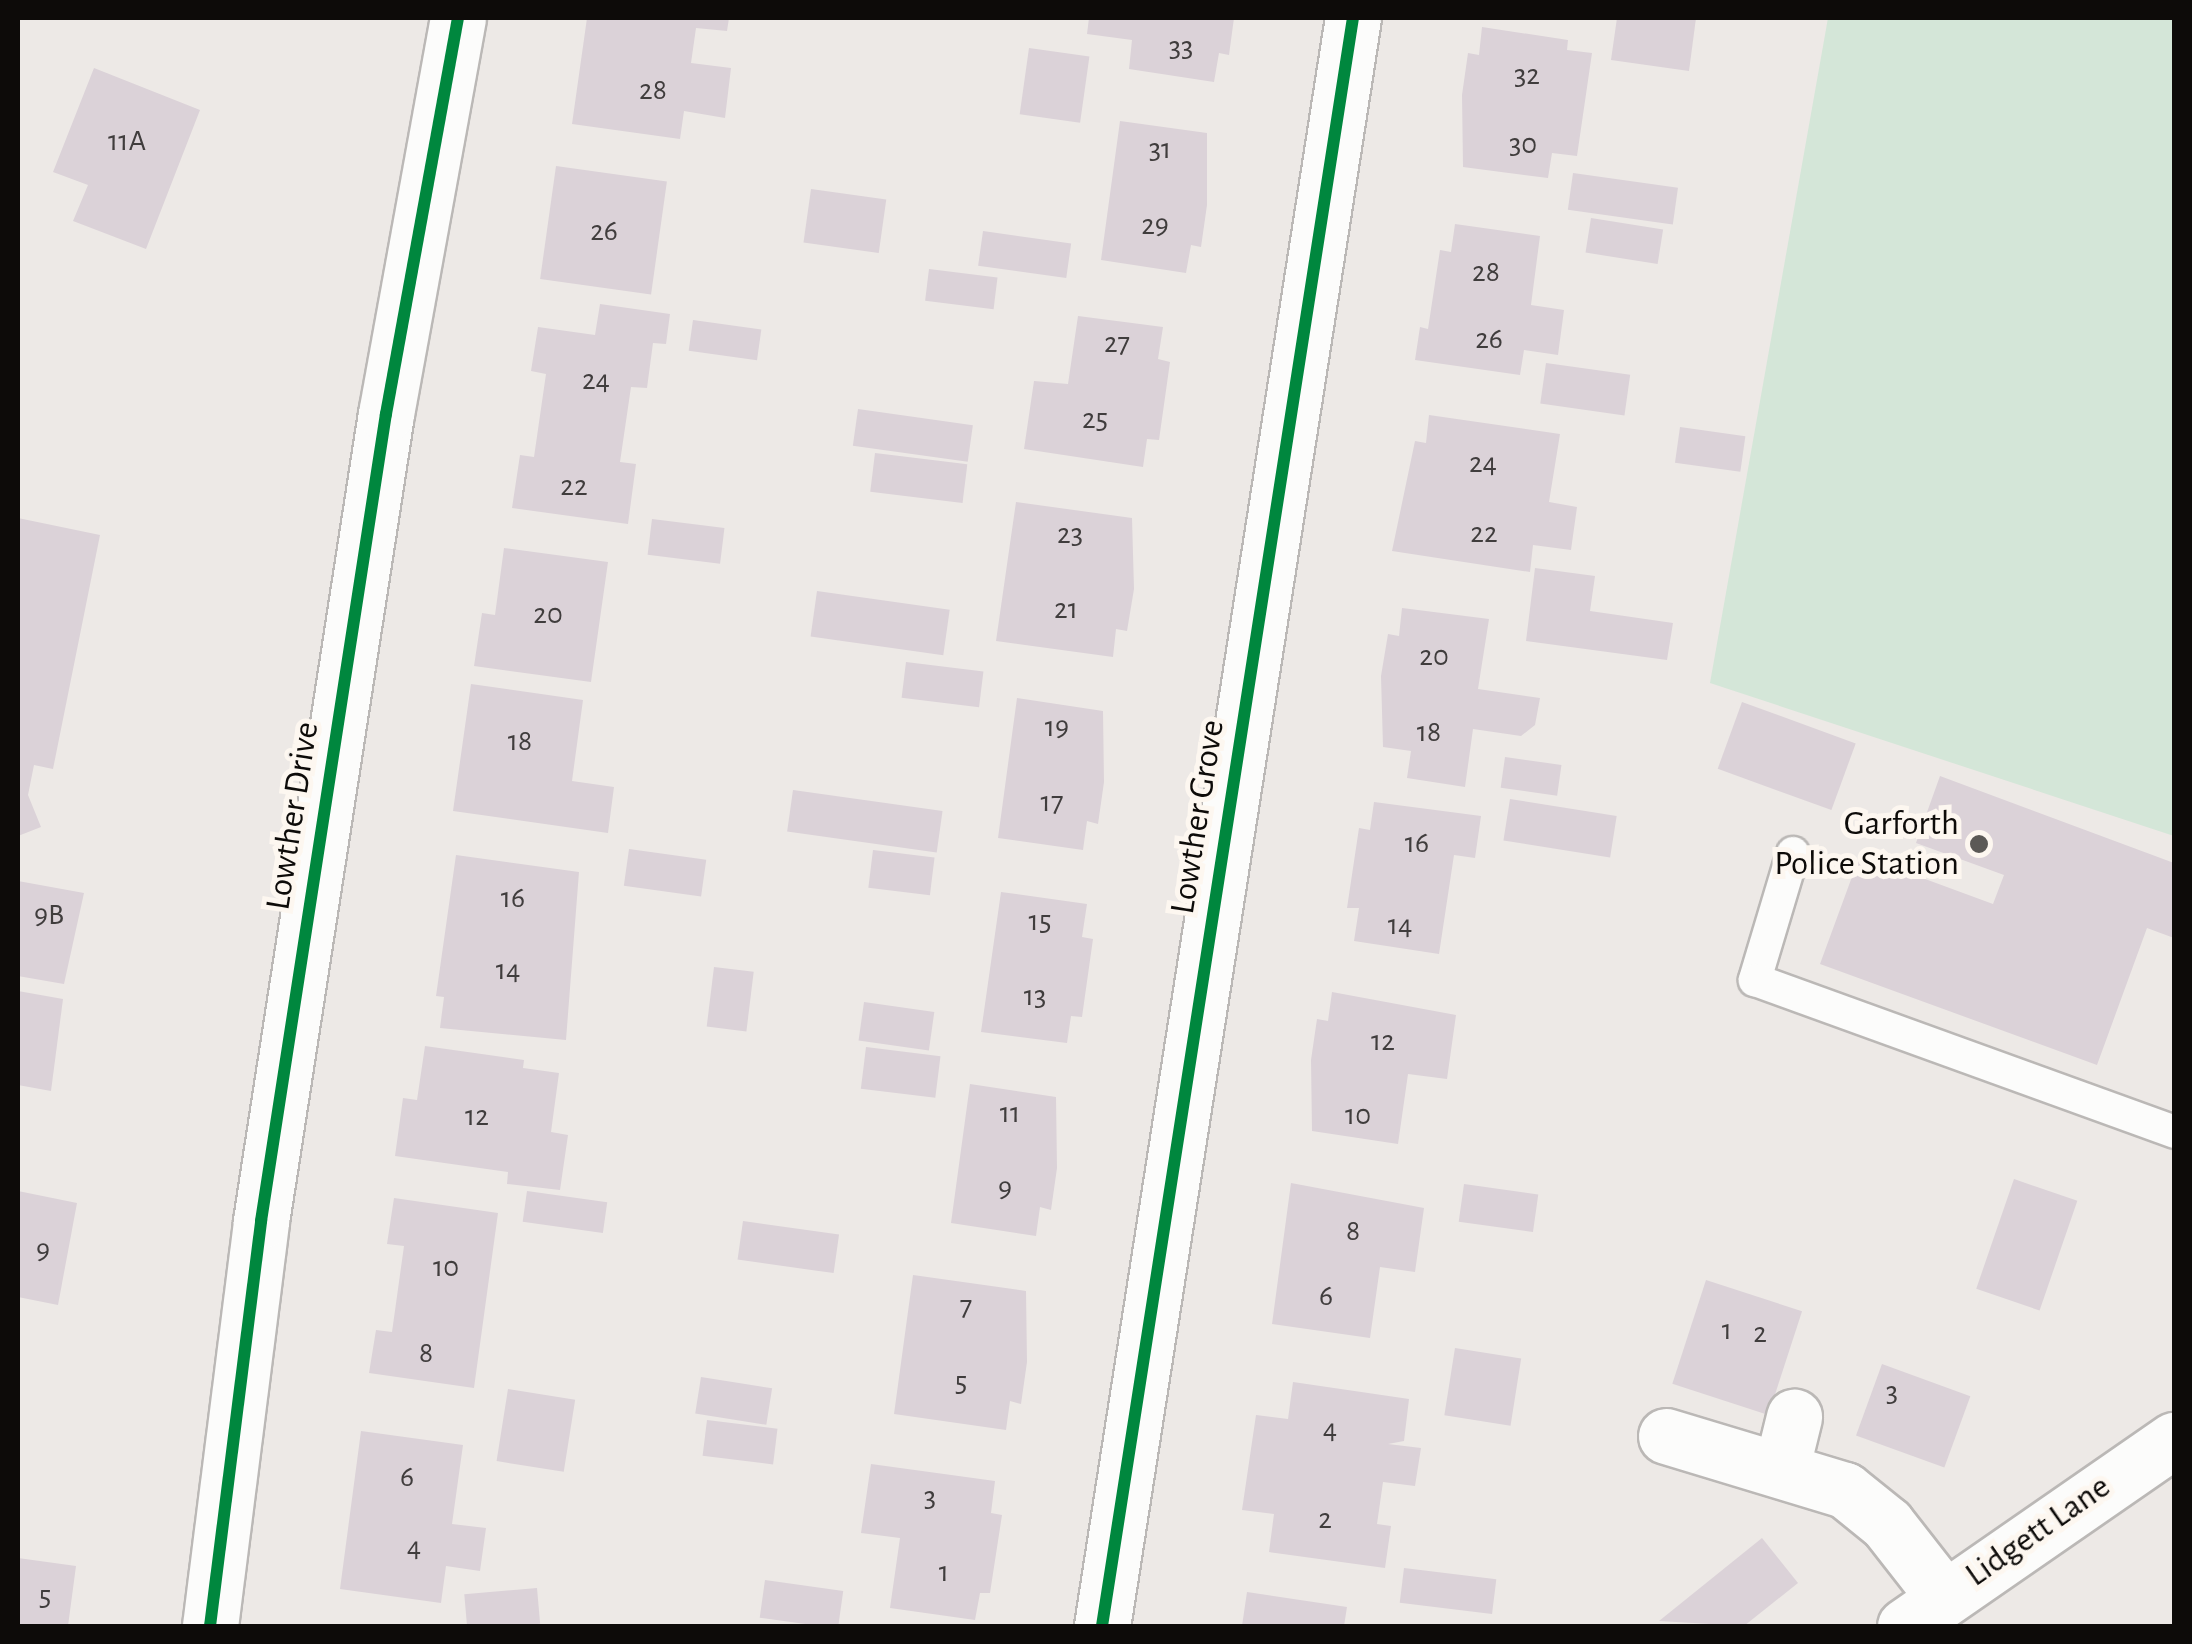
<!DOCTYPE html>
<html>
<head>
<meta charset="utf-8">
<style>
	body { margin:0 }
	#map { position:relative; width:2192px; height:1644px; overflow:hidden; background:#ede9e6; font-family:"Alegreya Sans",sans-serif }
	div>[style] { position:absolute }
	[style*='--x'] { left:calc(var(--x)*1px); top:calc(var(--y)*1px); width:calc(var(--w)*1px); rotate:calc(var(--a)*1deg) }
	.green>* { inset:0; background:#d4e6d8 }
	.building>* { inset:0; background:#dbd2d8; transform-origin:0 0 }
	.roads { filter:drop-shadow(2px 0 #bbb8b6) drop-shadow(-2px 0 #bbb8b6) drop-shadow(0 2px #bbb8b6) drop-shadow(0 -2px #bbb8b6) }
	.service>* { height:32px; margin:-16px; padding:0 16px; transform-origin:16px; border-radius:16px; background:#fcfcfb }
	.minor>* { height:55px; margin:-27.5px; padding:0 27.5px; transform-origin:27.5px; border-radius:27.5px; background:#fcfcfb }
	.secondary>* { height:55px; margin:-27.5px; padding:0 27.5px; transform-origin:27.5px; border-radius:27.5px; background:#fcfcfb }
	.cycleway>* { height:12px; margin:-6px; padding:0 6px; transform-origin:6px; border-radius:6px; background:#00873e }
	.dots>* { width:28px; height:28px; translate:-50% -50%; box-sizing:border-box; border:5px solid #fdf7f0; border-radius:50% }
	span { translate:-50% -50%; white-space:nowrap; text-align:center; line-height:1.15; -webkit-text-stroke:10px #fdf7f0; paint-order:stroke }
	.number-label { font-size:30px; color:#403d3d }
	.number-label span { -webkit-text-stroke-width:0 }
	.street-label { font-size:35px; color:#0d0b09 }
	.poi-label { font-size:35px; color:#0d0b09 }
	.right { translate:-100% -50%; text-align:right }
	.frame { position:absolute; inset:0; border:20px solid #0d0b09; pointer-events:none }
</style>
</head>
<body>
<div id="map">
	<div class="green">
		<i style="clip-path:polygon(1828px 18px,2174px 18px,2174px 836px,1710px 683px)"></i>
	</div>
	<div class="building">
		<i style="clip-path:polygon(587px 18px,729px 18px,727px 31px,696px 28px,691px 63px,731px 68px,725px 118px,684px 111px,680px 139px,572px 124px)"></i>
		<i style="clip-path:polygon(1089px 18px,1234px 18px,1229px 55px,1219px 53px,1214px 82px,1129px 69px,1132px 40px,1087px 34px)"></i>
		<i style="clip-path:polygon(1617px 18px,1696px 18px,1689px 71px,1611px 60px)"></i>
		<i style="clip-path:polygon(1482px 27px,1568px 40px,1567px 50px,1592px 53px,1577px 156px,1552px 153px,1548px 178px,1463px 167px,1462px 95px,1468px 53px,1479px 55px)"></i>
		<i style="left:1029px;top:48px;width:61px;height:67px;rotate:8deg"></i>
		<i style="clip-path:polygon(94px 68px,200px 110px,146px 249px,73px 221px,88px 185px,53px 172px)"></i>
		<i style="clip-path:polygon(1120px 121px,1207px 133px,1207px 205px,1201px 247px,1191px 245px,1186px 273px,1101px 260px)"></i>
		<i style="left:556px;top:166px;width:112px;height:114px;rotate:8deg"></i>
		<i style="left:1573px;top:173px;width:106px;height:37px;rotate:8deg"></i>
		<i style="left:811px;top:189px;width:76px;height:54px;rotate:8deg"></i>
		<i style="left:1591px;top:218px;width:73px;height:35px;rotate:9deg"></i>
		<i style="clip-path:polygon(1455px 224px,1540px 236px,1531px 305px,1564px 310px,1558px 355px,1524px 350px,1520px 375px,1415px 360px,1420px 327px,1428px 329px,1440px 250px,1451px 252px)"></i>
		<i style="left:983px;top:231px;width:89px;height:35px;rotate:8deg"></i>
		<i style="left:929px;top:269px;width:69px;height:32px;rotate:7deg"></i>
		<i style="clip-path:polygon(600px 304px,670px 314px,666px 344px,653px 343px,647px 388px,631px 387px,620px 462px,636px 464px,628px 524px,512px 508px,520px 455px,534px 457px,546px 374px,531px 371px,538px 327px,595px 335px)"></i>
		<i style="clip-path:polygon(1078px 316px,1163px 327px,1158px 359px,1170px 362px,1159px 440px,1147px 439px,1143px 467px,1024px 449px,1034px 381px,1068px 384px)"></i>
		<i style="left:693px;top:320px;width:69px;height:31px;rotate:8deg"></i>
		<i style="left:1546px;top:363px;width:85px;height:41px;rotate:8deg"></i>
		<i style="left:858px;top:409px;width:116px;height:37px;rotate:8deg"></i>
		<i style="clip-path:polygon(1429px 415px,1560px 434px,1549px 502px,1577px 507px,1571px 550px,1533px 545px,1530px 572px,1392px 551px,1415px 441px,1426px 443px)"></i>
		<i style="left:1680px;top:427px;width:66px;height:36px;rotate:8deg"></i>
		<i style="left:875px;top:453px;width:93px;height:39px;rotate:7deg"></i>
		<i style="clip-path:polygon(1016px 502px,1132px 518px,1134px 589px,1127px 631px,1116px 629px,1113px 657px,996px 641px)"></i>
		<i style="clip-path:polygon(18px 518px,100px 535px,53px 769px,34px 765px,28px 795px,41px 827px,18px 836px)"></i>
		<i style="left:652px;top:519px;width:73px;height:36px;rotate:7deg"></i>
		<i style="clip-path:polygon(504px 548px,608px 562px,591px 682px,474px 666px,482px 613px,495px 615px)"></i>
		<i style="clip-path:polygon(1535px 568px,1595px 576px,1590px 611px,1673px 623px,1667px 660px,1526px 641px)"></i>
		<i style="left:817px;top:591px;width:134px;height:46px;rotate:8deg"></i>
		<i style="clip-path:polygon(1402px 608px,1489px 619px,1478px 689px,1540px 698px,1535px 725px,1521px 736px,1473px 729px,1465px 787px,1407px 778px,1411px 751px,1383px 747px,1381px 676px,1388px 634px,1399px 636px)"></i>
		<i style="left:906px;top:662px;width:78px;height:36px;rotate:7deg"></i>
		<i style="clip-path:polygon(471px 684px,583px 700px,572px 781px,614px 787px,608px 833px,453px 811px)"></i>
		<i style="clip-path:polygon(1017px 698px,1103px 711px,1104px 782px,1098px 824px,1087px 821px,1083px 850px,998px 838px)"></i>
		<i style="left:1742px;top:702px;width:121px;height:71px;rotate:20deg"></i>
		<i style="left:1505px;top:757px;width:57px;height:31px;rotate:8deg"></i>
		<i style="clip-path:polygon(1940px 776px,2174px 863px,2174px 938px,2147px 928px,2097px 1065px,1820px 964px,1860px 855px,1993px 904px,2004px 875px,1916px 843px)"></i>
		<i style="left:793px;top:790px;width:151px;height:42px;rotate:8deg"></i>
		<i style="left:1510px;top:799px;width:108px;height:42px;rotate:9deg"></i>
		<i style="clip-path:polygon(1374px 802px,1481px 816px,1475px 858px,1454px 855px,1439px 954px,1354px 941px,1359px 908px,1347px 908px,1359px 828px,1370px 830px)"></i>
		<i style="left:629px;top:849px;width:78px;height:37px;rotate:8deg"></i>
		<i style="left:873px;top:850px;width:62px;height:38px;rotate:7deg"></i>
		<i style="clip-path:polygon(456px 855px,579px 872px,566px 1040px,440px 1028px,444px 997px,436px 996px)"></i>
		<i style="clip-path:polygon(18px 881px,84px 893px,64px 984px,18px 976px)"></i>
		<i style="clip-path:polygon(1001px 892px,1087px 904px,1082px 937px,1093px 939px,1082px 1017px,1071px 1016px,1067px 1043px,981px 1032px)"></i>
		<i style="left:714px;top:967px;width:40px;height:60px;rotate:7deg"></i>
		<i style="clip-path:polygon(18px 991px,63px 999px,51px 1091px,18px 1085px)"></i>
		<i style="clip-path:polygon(1332px 992px,1456px 1015px,1447px 1079px,1408px 1074px,1398px 1144px,1312px 1131px,1311px 1060px,1317px 1019px,1328px 1021px)"></i>
		<i style="left:864px;top:1002px;width:71px;height:39px;rotate:8deg"></i>
		<i style="clip-path:polygon(425px 1046px,524px 1060px,523px 1068px,559px 1073px,551px 1132px,568px 1135px,560px 1190px,507px 1184px,508px 1172px,395px 1156px,403px 1098px,417px 1100px)"></i>
		<i style="left:866px;top:1047px;width:75px;height:42px;rotate:7deg"></i>
		<i style="clip-path:polygon(970px 1084px,1056px 1097px,1057px 1168px,1051px 1210px,1040px 1207px,1036px 1236px,951px 1223px)"></i>
		<i style="left:2014px;top:1179px;width:67px;height:116px;rotate:19deg"></i>
		<i style="clip-path:polygon(1291px 1183px,1424px 1208px,1415px 1272px,1380px 1267px,1370px 1338px,1272px 1324px)"></i>
		<i style="left:1464px;top:1184px;width:75px;height:38px;rotate:8deg"></i>
		<i style="clip-path:polygon(18px 1191px,77px 1203px,58px 1305px,18px 1297px)"></i>
		<i style="left:527px;top:1191px;width:81px;height:31px;rotate:8deg"></i>
		<i style="clip-path:polygon(394px 1198px,498px 1213px,474px 1388px,369px 1373px,376px 1330px,392px 1332px,404px 1246px,387px 1244px)"></i>
		<i style="left:743px;top:1221px;width:97px;height:39px;rotate:8deg"></i>
		<i style="clip-path:polygon(913px 1275px,1026px 1291px,1027px 1362px,1021px 1404px,1010px 1401px,1006px 1430px,894px 1414px)"></i>
		<i style="left:1706px;top:1280px;width:101px;height:109px;rotate:18deg"></i>
		<i style="left:1455px;top:1348px;width:67px;height:68px;rotate:9deg"></i>
		<i style="left:1882px;top:1364px;width:94px;height:76px;rotate:20deg"></i>
		<i style="left:701px;top:1377px;width:72px;height:37px;rotate:9deg"></i>
		<i style="clip-path:polygon(1293px 1382px,1409px 1399px,1404px 1441px,1388px 1444px,1421px 1448px,1415px 1486px,1383px 1482px,1377px 1524px,1391px 1526px,1385px 1568px,1269px 1552px,1274px 1514px,1242px 1510px,1256px 1415px,1288px 1419px)"></i>
		<i style="left:508px;top:1389px;width:68px;height:73px;rotate:9deg"></i>
		<i style="left:707px;top:1420px;width:71px;height:36px;rotate:7deg"></i>
		<i style="clip-path:polygon(361px 1431px,463px 1445px,452px 1524px,486px 1528px,480px 1571px,446px 1566px,441px 1603px,340px 1589px)"></i>
		<i style="clip-path:polygon(871px 1464px,995px 1481px,991px 1513px,1002px 1515px,990px 1593px,980px 1593px,975px 1620px,890px 1608px,900px 1538px,861px 1533px)"></i>
		<i style="clip-path:polygon(1762px 1538px,1798px 1583px,1744px 1626px,1659px 1621px)"></i>
		<i style="clip-path:polygon(18px 1558px,76px 1566px,68px 1626px,18px 1626px)"></i>
		<i style="left:1404px;top:1568px;width:93px;height:35px;rotate:7deg"></i>
		<i style="left:765px;top:1580px;width:79px;height:38px;rotate:8deg"></i>
		<i style="left:537px;top:1588px;width:36px;height:73px;rotate:85deg"></i>
		<i style="clip-path:polygon(1247px 1592px,1347px 1607px,1344px 1626px,1242px 1626px)"></i>
	</div>
	<div class="roads">
		<div class="service">
			<i style="--x:1793;--y:853;--w:133;--a:106.7"></i>
			<i style="--x:1755;--y:980;--w:446;--a:19.9"></i>
		</div>
		<div class="minor">
			<i style="--x:1666;--y:1436;--w:187;--a:16.8"></i>
			<i style="--x:1845;--y:1490;--w:54;--a:39"></i>
			<i style="--x:1887;--y:1524;--w:93;--a:52"></i>
			<i style="--x:1781;--y:1470;--w:55;--a:-76.2"></i>
			<i style="--x:210;--y:1626;--w:408;--a:-82.8"></i>
			<i style="--x:261;--y:1221;--w:817;--a:-81.2"></i>
			<i style="--x:386;--y:414;--w:402;--a:-79.7"></i>
			<i style="--x:1102;--y:1626;--w:1627;--a:-81.13"></i>
		</div>
		<div class="secondary">
			<i style="--x:1905;--y:1626;--w:327;--a:-34.7"></i>
		</div>
	</div>
	<div class="cycleway">
		<i style="--x:210;--y:1626;--w:408;--a:-82.8"></i>
		<i style="--x:261;--y:1221;--w:817;--a:-81.2"></i>
		<i style="--x:386;--y:414;--w:402;--a:-79.7"></i>
		<i style="--x:1102;--y:1626;--w:1627;--a:-81.13"></i>
	</div>
	<div class="dots">
		<i style="left:1979px;top:844px;background:#5b5956"></i>
	</div>
	<div class="number-label">
		<span style="left:1181px;top:47px">33</span>
		<span style="left:1527px;top:75px">32</span>
		<span style="left:653px;top:90px">28</span>
		<span style="left:127px;top:141px">11A</span>
		<span style="left:1523px;top:144px">30</span>
		<span style="left:1160px;top:149px">31</span>
		<span style="left:1155px;top:225px">29</span>
		<span style="left:604px;top:231px">26</span>
		<span style="left:1486px;top:272px">28</span>
		<span style="left:1489px;top:339px">26</span>
		<span style="left:1117px;top:343px">27</span>
		<span style="left:596px;top:380px">24</span>
		<span style="left:1095px;top:419px">25</span>
		<span style="left:1483px;top:463px">24</span>
		<span style="left:574px;top:486px">22</span>
		<span style="left:1484px;top:533px">22</span>
		<span style="left:1070px;top:534px">23</span>
		<span style="left:1066px;top:609px">21</span>
		<span style="left:548px;top:614px">20</span>
		<span style="left:1434px;top:656px">20</span>
		<span style="left:1057px;top:727px">19</span>
		<span style="left:1429px;top:732px">18</span>
		<span style="left:520px;top:741px">18</span>
		<span style="left:1052px;top:802px">17</span>
		<span style="left:1417px;top:843px">16</span>
		<span style="left:513px;top:898px">16</span>
		<span style="left:49px;top:915px">9B</span>
		<span style="left:1040px;top:921px">15</span>
		<span style="left:1400px;top:925px">14</span>
		<span style="left:508px;top:970px">14</span>
		<span style="left:1035px;top:996px">13</span>
		<span style="left:1383px;top:1041px">12</span>
		<span style="left:1010px;top:1113px">11</span>
		<span style="left:1358px;top:1115px">10</span>
		<span style="left:477px;top:1116px">12</span>
		<span style="left:1005px;top:1188px">9</span>
		<span style="left:1353px;top:1231px">8</span>
		<span style="left:43px;top:1250px">9</span>
		<span style="left:446px;top:1267px">10</span>
		<span style="left:1326px;top:1296px">6</span>
		<span style="left:966px;top:1306px">7</span>
		<span style="left:1727px;top:1330px">1</span>
		<span style="left:1760px;top:1333px">2</span>
		<span style="left:426px;top:1353px">8</span>
		<span style="left:961px;top:1382px">5</span>
		<span style="left:1892px;top:1392px">3</span>
		<span style="left:1330px;top:1429px">4</span>
		<span style="left:407px;top:1477px">6</span>
		<span style="left:930px;top:1497px">3</span>
		<span style="left:1325px;top:1519px">2</span>
		<span style="left:414px;top:1547px">4</span>
		<span style="left:944px;top:1572px">1</span>
		<span style="left:45px;top:1596px">5</span>
	</div>
	<div class="street-label">
		<span style="left:293px;top:816px;rotate:-81deg">Lowther Drive</span>
		<span style="left:1198px;top:817px;rotate:-81deg">Lowther Grove</span>
		<span style="left:2038px;top:1531px;rotate:-35deg">Lidgett Lane</span>
	</div>
	<div class="poi-label">
		<span class="right" style="left:1959px;top:844px">Garforth<br>Police Station</span>
	</div>
	<div class="frame"></div>
</div>
</body>
</html>
